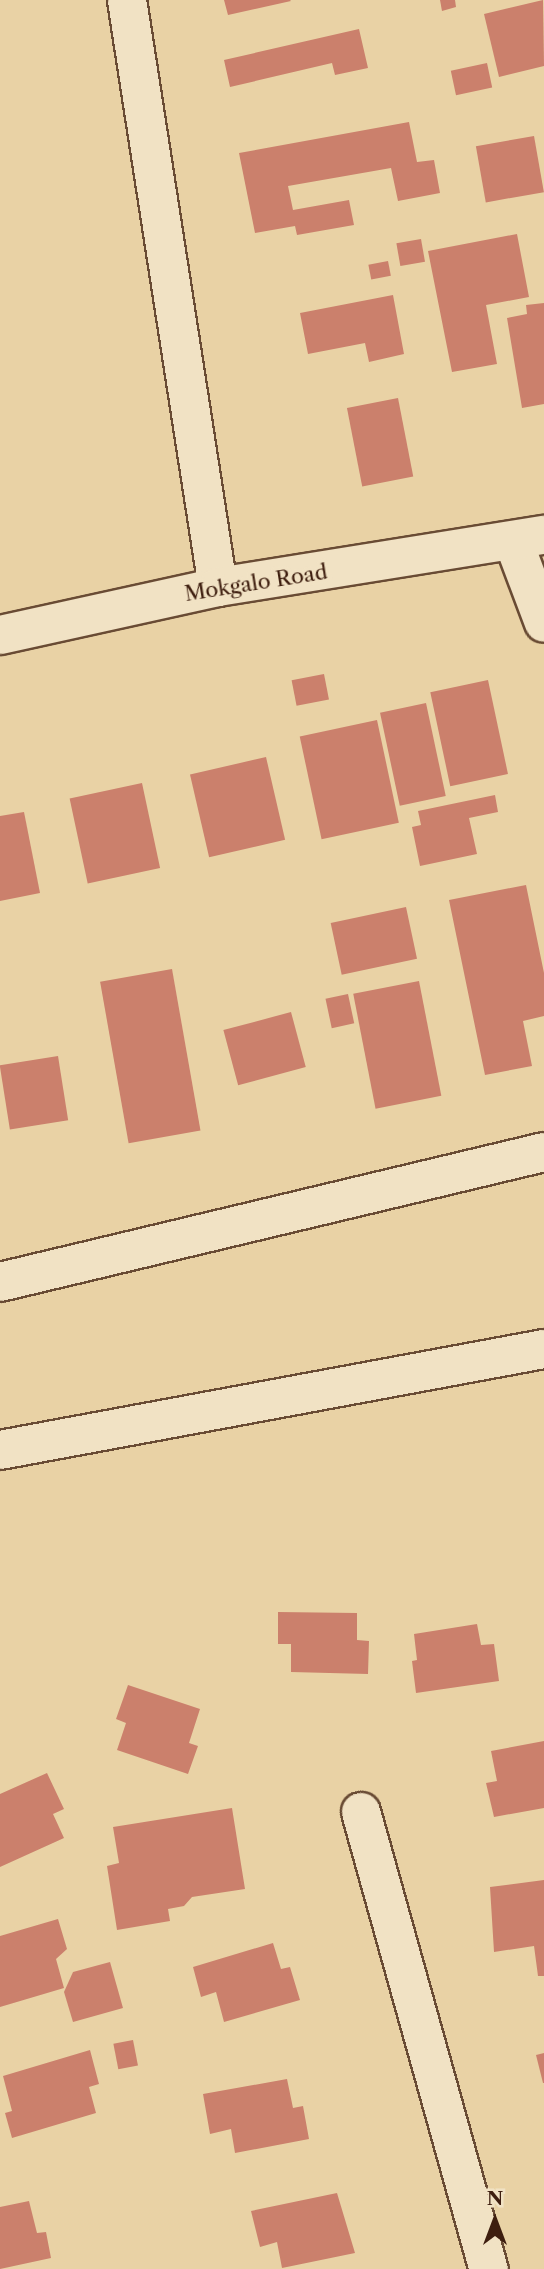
<!DOCTYPE html>
<html>
<head>
<meta charset="utf-8">
<style>
	body { margin:0 }
	#map { position:relative; width:544px; height:2269px; overflow:hidden; background:#e9d2a5; font-family:"Libre Caslon Text",serif }
	div>[style] { position:absolute }
	[style*='--x'] { left:calc(var(--x)*1px); top:calc(var(--y)*1px); width:calc(var(--w)*1px); rotate:calc(var(--a)*1deg) }
	.building>* { inset:0; background:#cb806c; transform-origin:0 0 }
	.roads { filter:drop-shadow(2px 0 #694b34) drop-shadow(-2px 0 #694b34) drop-shadow(0 2px #694b34) drop-shadow(0 -2px #694b34) }
	.minor>* { height:38px; margin:-19px; padding:0 19px; transform-origin:19px; border-radius:19px; background:#f1e2c4 }
	span { translate:-50% -50%; white-space:nowrap; text-align:center; line-height:1.15; -webkit-text-stroke:7px #f1e2c4; paint-order:stroke }
	.street-label { font-size:21px; color:#3e1e0f }
	.north { position:absolute; left:460px; top:2185px; width:70px; height:70px; -webkit-text-stroke:5px #f1e2c4; paint-order:stroke; rotate:0deg; font-size:19px; font-weight:700; line-height:28px; text-align:center; color:#3e1e0f }
	.north::after { content:''; display:block; margin:auto; width:24px; height:32px; background:#3e1e0f; clip-path:polygon(50% 0,100% 100%,50% 72%,0 100%) }
</style>
</head>
<body>
<div id="map">
	<div class="building">
		<i style="clip-path:polygon(224px 0,290px 0,291px 1px,228px 15px)"></i>
		<i style="clip-path:polygon(440px 0,455px 0,456px 7px,442px 11px)"></i>
		<i style="clip-path:polygon(543px 0,544px 66px,499px 77px,484px 14px)"></i>
		<i style="clip-path:polygon(359px 29px,368px 68px,335px 75px,332px 63px,230px 87px,224px 60px)"></i>
		<i style="left:487px;top:63px;width:25px;height:37px;rotate:78deg"></i>
		<i style="clip-path:polygon(409px 122px,417px 162px,434px 160px,440px 193px,398px 201px,391px 168px,288px 186px,293px 210px,349px 200px,354px 225px,297px 235px,295px 226px,255px 233px,239px 153px)"></i>
		<i style="left:534px;top:136px;width:57px;height:59px;rotate:80deg"></i>
		<i style="clip-path:polygon(517px 234px,529px 297px,486px 305px,497px 364px,452px 372px,428px 251px)"></i>
		<i style="left:421px;top:239px;width:23px;height:25px;rotate:80deg"></i>
		<i style="left:388px;top:261px;width:15px;height:20px;rotate:79deg"></i>
		<i style="clip-path:polygon(393px 295px,404px 354px,369px 362px,365px 343px,308px 354px,300px 313px)"></i>
		<i style="clip-path:polygon(544px 303px,544px 404px,522px 408px,507px 318px,527px 314px,526px 305px)"></i>
		<i style="left:398px;top:398px;width:80px;height:52px;rotate:79deg"></i>
		<i style="left:324px;top:674px;width:26px;height:33px;rotate:79deg"></i>
		<i style="left:488px;top:680px;width:96px;height:59px;rotate:78deg"></i>
		<i style="left:426px;top:703px;width:95px;height:47px;rotate:78deg"></i>
		<i style="left:377px;top:720px;width:105px;height:79px;rotate:78deg"></i>
		<i style="left:266px;top:757px;width:85px;height:78px;rotate:77deg"></i>
		<i style="left:142px;top:783px;width:87px;height:74px;rotate:78deg"></i>
		<i style="clip-path:polygon(495px 795px,498px 812px,469px 818px,477px 854px,420px 866px,412px 827px,421px 825px,418px 811px)"></i>
		<i style="clip-path:polygon(24px 812px,40px 893px,0 901px,0 816px)"></i>
		<i style="clip-path:polygon(526px 885px,544px 973px,544px 1016px,523px 1021px,532px 1066px,485px 1075px,449px 900px)"></i>
		<i style="left:406px;top:907px;width:53px;height:77px;rotate:78deg"></i>
		<i style="left:172px;top:969px;width:164px;height:73px;rotate:80deg"></i>
		<i style="left:419px;top:981px;width:117px;height:67px;rotate:79deg"></i>
		<i style="left:348px;top:994px;width:30px;height:23px;rotate:78deg"></i>
		<i style="left:291px;top:1012px;width:57px;height:70px;rotate:75deg"></i>
		<i style="left:58px;top:1056px;width:65px;height:59px;rotate:81deg"></i>
		<i style="clip-path:polygon(278px 1612px,357px 1613px,357px 1640px,369px 1641px,368px 1674px,291px 1672px,291px 1644px,278px 1644px)"></i>
		<i style="clip-path:polygon(477px 1624px,481px 1645px,494px 1644px,499px 1681px,416px 1693px,412px 1661px,417px 1660px,414px 1634px)"></i>
		<i style="clip-path:polygon(128px 1685px,200px 1709px,189px 1743px,198px 1746px,188px 1774px,117px 1750px,126px 1723px,116px 1719px)"></i>
		<i style="clip-path:polygon(544px 1741px,544px 1808px,494px 1817px,486px 1783px,497px 1781px,491px 1751px)"></i>
		<i style="clip-path:polygon(47px 1773px,64px 1809px,53px 1814px,64px 1838px,0 1867px,0 1794px)"></i>
		<i style="clip-path:polygon(232px 1808px,245px 1889px,192px 1897px,184px 1906px,168px 1909px,170px 1921px,117px 1930px,107px 1866px,119px 1863px,113px 1827px)"></i>
		<i style="clip-path:polygon(544px 1880px,544px 1976px,538px 1976px,534px 1946px,494px 1952px,490px 1887px)"></i>
		<i style="clip-path:polygon(58px 1919px,67px 1949px,56px 1959px,64px 1988px,0 2007px,0 1936px)"></i>
		<i style="clip-path:polygon(273px 1943px,281px 1969px,290px 1967px,300px 2000px,224px 2022px,216px 1992px,201px 1997px,193px 1967px)"></i>
		<i style="clip-path:polygon(110px 1962px,123px 2008px,73px 2022px,64px 1992px,73px 1972px)"></i>
		<i style="left:133px;top:2040px;width:26px;height:20px;rotate:79deg"></i>
		<i style="clip-path:polygon(90px 2050px,99px 2084px,89px 2087px,96px 2113px,12px 2138px,5px 2113px,12px 2111px,3px 2076px)"></i>
		<i style="clip-path:polygon(544px 2053px,544px 2083px,543px 2083px,536px 2055px)"></i>
		<i style="clip-path:polygon(287px 2079px,293px 2108px,303px 2106px,309px 2139px,235px 2153px,231px 2129px,210px 2134px,203px 2094px)"></i>
		<i style="clip-path:polygon(337px 2193px,355px 2253px,282px 2268px,277px 2242px,260px 2247px,251px 2211px)"></i>
		<i style="clip-path:polygon(29px 2201px,37px 2233px,46px 2232px,51px 2258px,0 2269px,0 2207px)"></i>
	</div>
	<div class="roads">
		<div class="minor">
			<i style="--x:127;--y:0;--w:594;--a:81.19"></i>
			<i style="--x:514;--y:543;--w:85;--a:69.4"></i>
			<i style="--x:0;--y:635;--w:223;--a:-12.4"></i>
			<i style="--x:218;--y:587;--w:330;--a:-9.1"></i>
			<i style="--x:0;--y:1282;--w:559;--a:-13.44"></i>
			<i style="--x:0;--y:1450;--w:553;--a:-10.52"></i>
			<i style="--x:361;--y:1812;--w:475;--a:74.4"></i>
		</div>
	</div>
	<div class="street-label">
		<span style="left:256px;top:583px;rotate:-9deg">Mokgalo Road</span>
	</div>
	<div class="north">N</div>
</div>
</body>
</html>
